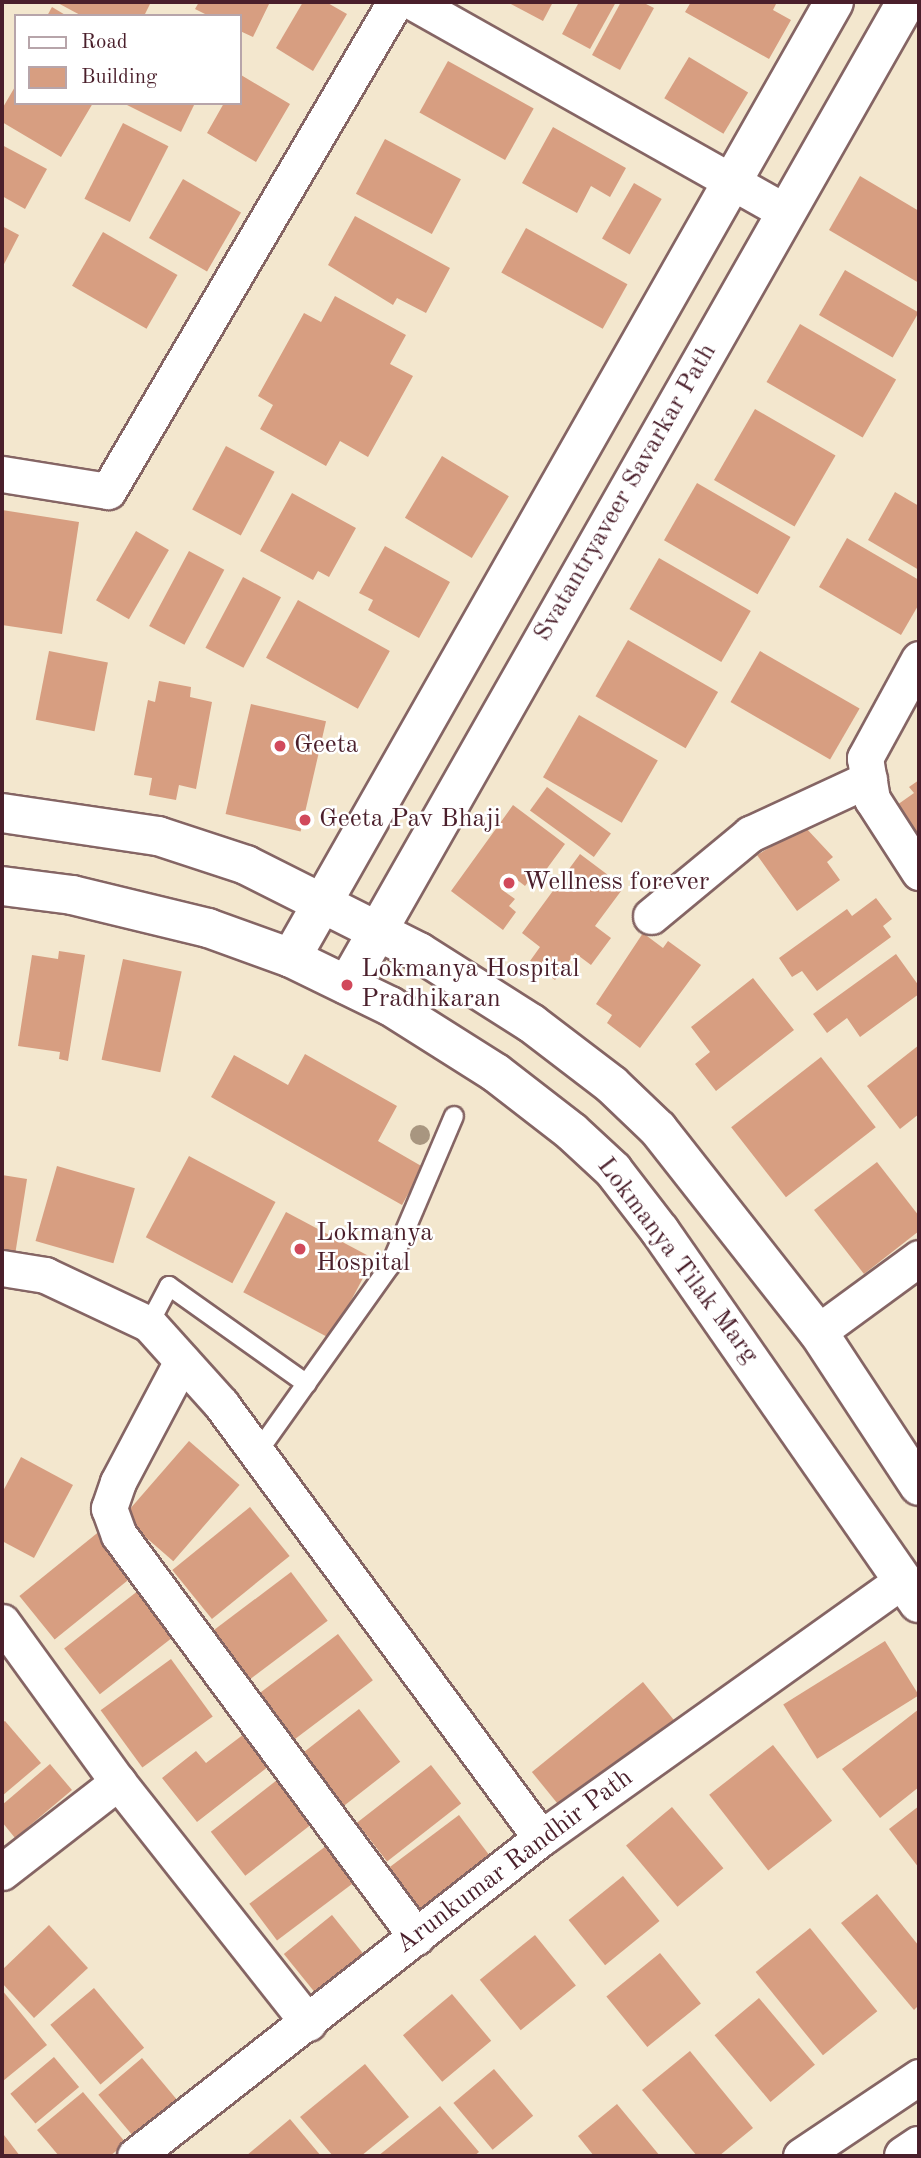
<!DOCTYPE html>
<html>
<head>
<meta charset="utf-8">
<style>
	body { margin:0 }
	#map { position:relative; width:921px; height:2158px; overflow:hidden; background:#f3e7ce; font-family:"Old Standard TT",serif }
	div>[style] { position:absolute }
	[style*='--x'] { left:calc(var(--x)*1px); top:calc(var(--y)*1px); width:calc(var(--w)*1px); rotate:calc(var(--a)*1deg) }
	.building>* { inset:0; background:#d79e81; transform-origin:0 0 }
	.roads { filter:drop-shadow(2px 0 #856564) drop-shadow(-2px 0 #856564) drop-shadow(0 2px #856564) drop-shadow(0 -2px #856564) }
	.lane>* { height:18px; margin:-9px; padding:0 9px; transform-origin:9px; border-radius:9px; background:#fff }
	.street>* { height:35px; margin:-17.5px; padding:0 17.5px; transform-origin:17.5px; border-radius:17.5px; background:#fff }
	.primary>* { height:38px; margin:-19px; padding:0 19px; transform-origin:19px; border-radius:19px; background:#fff }
	.trees>* { width:20px; height:20px; margin:-10px; border-radius:50%; background:#a89680 }
	.dots>* { width:19px; height:19px; translate:-50% -50%; box-sizing:border-box; border:4px solid #fff; border-radius:50% }
	span { translate:-50% -50%; white-space:nowrap; text-align:center; line-height:1.15; -webkit-text-stroke:5px #fff; paint-order:stroke }
	.street-label { font-size:26px; color:#4a1f2b }
	.poi-label { font-size:26px; color:#4a1f2b }
	.left { translate:0 -50%; text-align:left }
	.frame { position:absolute; inset:0; border:4px solid #4a1f2b; pointer-events:none }
	.legend { position:absolute; left:14px; top:14px; width:228px; height:91px; box-sizing:border-box; background:#fff; border:2px solid #b7a5aa; margin:0; padding:9px 12px; list-style:none; font-size:21px; color:#4a1f2b }
	.legend li { display:flex; align-items:center; gap:14px; height:35px }
	.legend b { width:35px; border:2px solid #b7a5aa }
</style>
</head>
<body>
<div id="map">
	<div class="building">
		<i style="clip-path:polygon(56px 2px,151px 2px,144px 16px,82px 16px)"></i>
		<i style="clip-path:polygon(199px 2px,270px 2px,253px 37px,240px 31px,240px 16px,209px 16px,195px 9px)"></i>
		<i style="clip-path:polygon(303px 2px,326px 2px,347px 14px,313px 71px,276px 48px)"></i>
		<i style="clip-path:polygon(507px 2px,553px 2px,543px 21px)"></i>
		<i style="clip-path:polygon(579px 2px,616px 2px,590px 49px,562px 34px)"></i>
		<i style="clip-path:polygon(621px 2px,642px 2px,654px 8px,620px 70px,592px 55px)"></i>
		<i style="clip-path:polygon(691px 2px,777px 2px,773px 10px,791px 20px,769px 59px,685px 12px)"></i>
		<i style="clip-path:polygon(52px 7px,67px 16px,47px 16px)"></i>
		<i style="left:689px;top:57px;width:69px;height:48px;rotate:31deg"></i>
		<i style="left:448px;top:61px;width:98px;height:59px;rotate:29deg"></i>
		<i style="clip-path:polygon(241px 75px,290px 104px,256px 162px,207px 133px,224px 103px,240px 103px)"></i>
		<i style="clip-path:polygon(16px 85px,16px 103px,93px 103px,61px 157px,2px 122px,2px 109px)"></i>
		<i style="clip-path:polygon(123px 103px,195px 103px,181px 132px)"></i>
		<i style="left:123px;top:123px;width:51px;height:85px;rotate:27deg"></i>
		<i style="clip-path:polygon(553px 127px,626px 168px,610px 197px,591px 186px,577px 213px,522px 183px)"></i>
		<i style="left:385px;top:139px;width:86px;height:62px;rotate:28deg"></i>
		<i style="clip-path:polygon(2px 145px,47px 169px,25px 209px,2px 196px)"></i>
		<i style="clip-path:polygon(860px 176px,919px 211px,919px 283px,829px 230px)"></i>
		<i style="left:183px;top:179px;width:67px;height:68px;rotate:30deg"></i>
		<i style="left:634px;top:183px;width:32px;height:64px;rotate:30deg"></i>
		<i style="clip-path:polygon(355px 216px,450px 268px,426px 313px,397px 298px,393px 305px,328px 265px)"></i>
		<i style="clip-path:polygon(2px 226px,19px 235px,2px 268px)"></i>
		<i style="left:526px;top:228px;width:116px;height:51px;rotate:29deg"></i>
		<i style="left:103px;top:232px;width:86px;height:62px;rotate:30deg"></i>
		<i style="left:845px;top:270px;width:85px;height:52px;rotate:30deg"></i>
		<i style="clip-path:polygon(335px 296px,406px 335px,390px 364px,413px 376px,368px 457px,340px 441px,326px 466px,260px 429px,273px 405px,258px 396px,304px 313px,321px 322px)"></i>
		<i style="left:800px;top:324px;width:111px;height:67px;rotate:30deg"></i>
		<i style="left:755px;top:409px;width:93px;height:82px;rotate:30deg"></i>
		<i style="left:226px;top:446px;width:55px;height:72px;rotate:28deg"></i>
		<i style="left:442px;top:456px;width:78px;height:72px;rotate:31deg"></i>
		<i style="left:697px;top:483px;width:108px;height:66px;rotate:30deg"></i>
		<i style="clip-path:polygon(895px 492px,919px 506px,919px 570px,868px 540px)"></i>
		<i style="clip-path:polygon(292px 493px,356px 528px,329px 577px,318px 571px,313px 580px,260px 551px)"></i>
		<i style="clip-path:polygon(2px 510px,79px 522px,62px 634px,2px 625px)"></i>
		<i style="left:136px;top:531px;width:38px;height:80px;rotate:30deg"></i>
		<i style="clip-path:polygon(847px 538px,919px 580px,919px 604px,901px 635px,819px 587px)"></i>
		<i style="clip-path:polygon(385px 546px,450px 582px,419px 638px,368px 610px,373px 600px,359px 593px)"></i>
		<i style="left:189px;top:551px;width:40px;height:85px;rotate:28deg"></i>
		<i style="left:659px;top:558px;width:106px;height:59px;rotate:30deg"></i>
		<i style="left:243px;top:577px;width:43px;height:80px;rotate:28deg"></i>
		<i style="left:298px;top:600px;width:105px;height:66px;rotate:29deg"></i>
		<i style="left:628px;top:640px;width:104px;height:65px;rotate:30deg"></i>
		<i style="left:49px;top:651px;width:60px;height:70px;rotate:11deg"></i>
		<i style="left:760px;top:651px;width:115px;height:59px;rotate:30deg"></i>
		<i style="clip-path:polygon(159px 681px,191px 687px,190px 697px,212px 702px,196px 789px,179px 785px,176px 800px,149px 795px,152px 778px,134px 775px,148px 700px,155px 702px)"></i>
		<i style="left:251px;top:704px;width:77px;height:113px;rotate:13deg"></i>
		<i style="left:579px;top:715px;width:91px;height:72px;rotate:30deg"></i>
		<i style="clip-path:polygon(919px 780px,919px 836px,897px 805px,914px 793px,909px 787px)"></i>
		<i style="left:547px;top:787px;width:79px;height:29px;rotate:36deg"></i>
		<i style="clip-path:polygon(513px 805px,565px 844px,537px 882px,531px 878px,525px 886px,511px 875px,501px 889px,515px 899px,509px 906px,516px 912px,503px 930px,451px 891px)"></i>
		<i style="clip-path:polygon(805px 827px,833px 857px,827px 862px,840px 880px,797px 911px,757px 855px)"></i>
		<i style="clip-path:polygon(580px 854px,624px 887px,595px 926px,611px 938px,591px 965px,575px 953px,555px 980px,530px 961px,540px 947px,522px 933px)"></i>
		<i style="clip-path:polygon(876px 898px,892px 919px,883px 926px,891px 937px,817px 991px,802px 971px,792px 977px,779px 958px,847px 909px,852px 916px)"></i>
		<i style="clip-path:polygon(643px 933px,663px 948px,668px 941px,701px 965px,640px 1048px,607px 1023px,612px 1015px,596px 1004px)"></i>
		<i style="clip-path:polygon(59px 951px,85px 955px,68px 1061px,59px 1059px,60px 1052px,18px 1046px,32px 955px,58px 959px)"></i>
		<i style="clip-path:polygon(896px 954px,919px 986px,919px 994px,860px 1037px,847px 1018px,827px 1033px,813px 1014px)"></i>
		<i style="left:123px;top:959px;width:60px;height:103px;rotate:12deg"></i>
		<i style="clip-path:polygon(753px 978px,794px 1030px,716px 1091px,695px 1064px,710px 1052px,691px 1027px)"></i>
		<i style="clip-path:polygon(919px 1045px,919px 1114px,900px 1129px,867px 1086px)"></i>
		<i style="clip-path:polygon(305px 1054px,397px 1106px,378px 1141px,423px 1167px,402px 1205px,211px 1097px,234px 1055px,288px 1085px)"></i>
		<i style="left:821px;top:1057px;width:89px;height:114px;rotate:52deg"></i>
		<i style="left:189px;top:1156px;width:98px;height:92px;rotate:28deg"></i>
		<i style="clip-path:polygon(877px 1162px,919px 1216px,919px 1231px,864px 1274px,814px 1210px)"></i>
		<i style="left:57px;top:1166px;width:81px;height:78px;rotate:16deg"></i>
		<i style="clip-path:polygon(2px 1175px,27px 1179px,15px 1255px,2px 1253px)"></i>
		<i style="left:286px;top:1212px;width:99px;height:91px;rotate:28deg"></i>
		<i style="left:189px;top:1441px;width:67px;height:101px;rotate:41deg"></i>
		<i style="clip-path:polygon(21px 1457px,73px 1485px,34px 1558px,2px 1541px,2px 1493px)"></i>
		<i style="left:250px;top:1507px;width:63px;height:100px;rotate:51deg"></i>
		<i style="left:101px;top:1530px;width:56px;height:105px;rotate:51deg"></i>
		<i style="left:291px;top:1572px;width:61px;height:101px;rotate:53deg"></i>
		<i style="left:139px;top:1590px;width:58px;height:95px;rotate:52deg"></i>
		<i style="left:338px;top:1634px;width:58px;height:105px;rotate:53deg"></i>
		<i style="left:885px;top:1641px;width:64px;height:120px;rotate:58deg"></i>
		<i style="left:171px;top:1659px;width:71px;height:87px;rotate:54deg"></i>
		<i style="left:643px;top:1682px;width:50px;height:143px;rotate:51deg"></i>
		<i style="left:359px;top:1709px;width:67px;height:75px;rotate:52deg"></i>
		<i style="clip-path:polygon(919px 1709px,919px 1787px,880px 1818px,842px 1769px)"></i>
		<i style="clip-path:polygon(5px 1721px,41px 1763px,2px 1796px,2px 1723px)"></i>
		<i style="clip-path:polygon(244px 1734px,269px 1766px,197px 1822px,162px 1778px,196px 1751px,206px 1763px)"></i>
		<i style="left:773px;top:1745px;width:96px;height:81px;rotate:52deg"></i>
		<i style="clip-path:polygon(50px 1764px,72px 1790px,15px 1838px,2px 1822px,2px 1805px)"></i>
		<i style="left:431px;top:1765px;width:49px;height:94px;rotate:52deg"></i>
		<i style="left:277px;top:1780px;width:56px;height:84px;rotate:52deg"></i>
		<i style="clip-path:polygon(919px 1806px,919px 1868px,889px 1829px)"></i>
		<i style="left:672px;top:1807px;width:80px;height:60px;rotate:50deg"></i>
		<i style="left:459px;top:1815px;width:61px;height:87px;rotate:53deg"></i>
		<i style="left:330px;top:1843px;width:46px;height:101px;rotate:53deg"></i>
		<i style="left:623px;top:1876px;width:58px;height:70px;rotate:51deg"></i>
		<i style="clip-path:polygon(877px 1894px,919px 1946px,919px 2005px,914px 2010px,841px 1923px)"></i>
		<i style="left:332px;top:1915px;width:51px;height:62px;rotate:51deg"></i>
		<i style="clip-path:polygon(49px 1925px,88px 1968px,34px 2018px,2px 1983px,2px 1970px)"></i>
		<i style="left:810px;top:1928px;width:107px;height:70px;rotate:51deg"></i>
		<i style="left:535px;top:1935px;width:65px;height:71px;rotate:51deg"></i>
		<i style="left:660px;top:1953px;width:65px;height:69px;rotate:51deg"></i>
		<i style="left:94px;top:1988px;width:78px;height:57px;rotate:50deg"></i>
		<i style="clip-path:polygon(2px 1990px,47px 2045px,3px 2081px,2px 2079px)"></i>
		<i style="left:452px;top:1994px;width:61px;height:64px;rotate:50deg"></i>
		<i style="left:759px;top:1998px;width:87px;height:58px;rotate:50deg"></i>
		<i style="clip-path:polygon(690px 2051px,753px 2128px,719px 2156px,697px 2156px,642px 2090px)"></i>
		<i style="left:54px;top:2057px;width:39px;height:57px;rotate:50deg"></i>
		<i style="left:142px;top:2058px;width:56px;height:57px;rotate:50deg"></i>
		<i style="clip-path:polygon(365px 2064px,409px 2117px,361px 2156px,333px 2156px,300px 2117px)"></i>
		<i style="left:494px;top:2069px;width:61px;height:53px;rotate:50deg"></i>
		<i style="clip-path:polygon(83px 2092px,126px 2143px,110px 2156px,59px 2156px,37px 2130px)"></i>
		<i style="clip-path:polygon(617px 2104px,660px 2156px,594px 2156px,578px 2136px)"></i>
		<i style="clip-path:polygon(440px 2106px,479px 2152px,474px 2156px,378px 2156px)"></i>
		<i style="clip-path:polygon(290px 2119px,321px 2156px,246px 2156px)"></i>
		<i style="clip-path:polygon(4px 2135px,20px 2156px,2px 2156px)"></i>
	</div>
	<div class="roads">
		<div class="lane">
			<i style="--x:149;--y:1324;--w:43;--a:-62.2"></i>
			<i style="--x:169;--y:1286;--w:169;--a:35.4"></i>
			<i style="--x:257;--y:1453;--w:229;--a:-54.6"></i>
			<i style="--x:390;--y:1266;--w:163;--a:-66.9"></i>
		</div>
		<div class="street">
			<i style="--x:413;--y:2;--w:427;--a:29.4"></i>
			<i style="--x:2;--y:474;--w:107;--a:9.1"></i>
			<i style="--x:108;--y:491;--w:567;--a:-59.59"></i>
			<i style="--x:919;--y:659;--w:113;--a:118.6"></i>
			<i style="--x:865;--y:758;--w:42;--a:80.3"></i>
			<i style="--x:872;--y:799;--w:87;--a:57.2"></i>
			<i style="--x:651;--y:916;--w:129;--a:-39.6"></i>
			<i style="--x:750;--y:834;--w:131;--a:-24.8"></i>
			<i style="--x:2;--y:1268;--w:44;--a:9.2"></i>
			<i style="--x:45;--y:1275;--w:115;--a:25.2"></i>
			<i style="--x:149;--y:1324;--w:108;--a:48"></i>
			<i style="--x:221;--y:1404;--w:539;--a:53.6"></i>
			<i style="--x:818;--y:1332;--w:125;--a:-36.2"></i>
			<i style="--x:182;--y:1361;--w:137;--a:117.9"></i>
			<i style="--x:118;--y:1482;--w:28;--a:109"></i>
			<i style="--x:109;--y:1508;--w:29;--a:70"></i>
			<i style="--x:119;--y:1535;--w:500;--a:53.5"></i>
			<i style="--x:2;--y:1622;--w:198;--a:54.1"></i>
			<i style="--x:118;--y:1782;--w:307;--a:51.7"></i>
			<i style="--x:2;--y:1872;--w:147;--a:-37.8"></i>
			<i style="--x:135;--y:2156;--w:516;--a:-38.07"></i>
			<i style="--x:541;--y:1838;--w:445;--a:-35.5"></i>
			<i style="--x:801;--y:2156;--w:142;--a:-33.8"></i>
		</div>
		<div class="primary">
			<i style="--x:2;--y:813;--w:158;--a:8.4"></i>
			<i style="--x:158;--y:836;--w:93;--a:18.2"></i>
			<i style="--x:246;--y:865;--w:194;--a:26.7"></i>
			<i style="--x:419;--y:952;--w:133;--a:32.4"></i>
			<i style="--x:531;--y:1023;--w:102;--a:37.4"></i>
			<i style="--x:612;--y:1085;--w:64;--a:43.7"></i>
			<i style="--x:658;--y:1129;--w:258;--a:51.8"></i>
			<i style="--x:818;--y:1332;--w:184;--a:56.7"></i>
			<i style="--x:2;--y:886;--w:71;--a:7.3"></i>
			<i style="--x:72;--y:895;--w:140;--a:13.6"></i>
			<i style="--x:208;--y:928;--w:88;--a:19.9"></i>
			<i style="--x:291;--y:958;--w:110;--a:25.9"></i>
			<i style="--x:390;--y:1006;--w:125;--a:32.3"></i>
			<i style="--x:496;--y:1073;--w:96;--a:37.8"></i>
			<i style="--x:572;--y:1132;--w:56;--a:42.8"></i>
			<i style="--x:613;--y:1170;--w:77;--a:52.4"></i>
			<i style="--x:660;--y:1231;--w:453;--a:55.2"></i>
			<i style="--x:291;--y:958;--w:1099;--a:-60.4"></i>
			<i style="--x:347;--y:985;--w:1131;--a:-60.37"></i>
			<i style="--x:904;--y:2156;--w:18;--a:-34"></i>
		</div>
	</div>
	<div class="trees">
		<i style="left:420px;top:1135px"></i>
	</div>
	<div class="dots">
		<i style="left:280px;top:746px;background:#d1495b"></i>
		<i style="left:305px;top:820px;background:#d1495b"></i>
		<i style="left:509px;top:883px;background:#d1495b"></i>
		<i style="left:347px;top:985px;background:#d1495b"></i>
		<i style="left:300px;top:1249px;background:#d1495b"></i>
	</div>
	<div class="street-label">
		<span style="left:626px;top:493px;rotate:-60deg">Svatantryaveer Savarkar Path</span>
		<span style="left:677px;top:1261px;rotate:53deg">Lokmanya Tilak Marg</span>
		<span style="left:515px;top:1862px;rotate:-37deg">Arunkumar Randhir Path</span>
	</div>
	<div class="poi-label">
		<span class="left" style="left:294px;top:746px">Geeta</span>
		<span class="left" style="left:319px;top:820px">Geeta Pav Bhaji</span>
		<span class="left" style="left:523px;top:883px">Wellness forever</span>
		<span class="left" style="left:361px;top:985px">Lokmanya Hospital<br>Pradhikaran</span>
		<span class="left" style="left:316px;top:1249px">Lokmanya<br>Hospital</span>
	</div>
	<div class="frame"></div>
	<ul class="legend">
	<li><b style="height:9px;background:#fff"></b>Road</li>
	<li><b style="height:19px;background:#d79e81"></b>Building</li>
	</ul>
</div>
</body>
</html>
